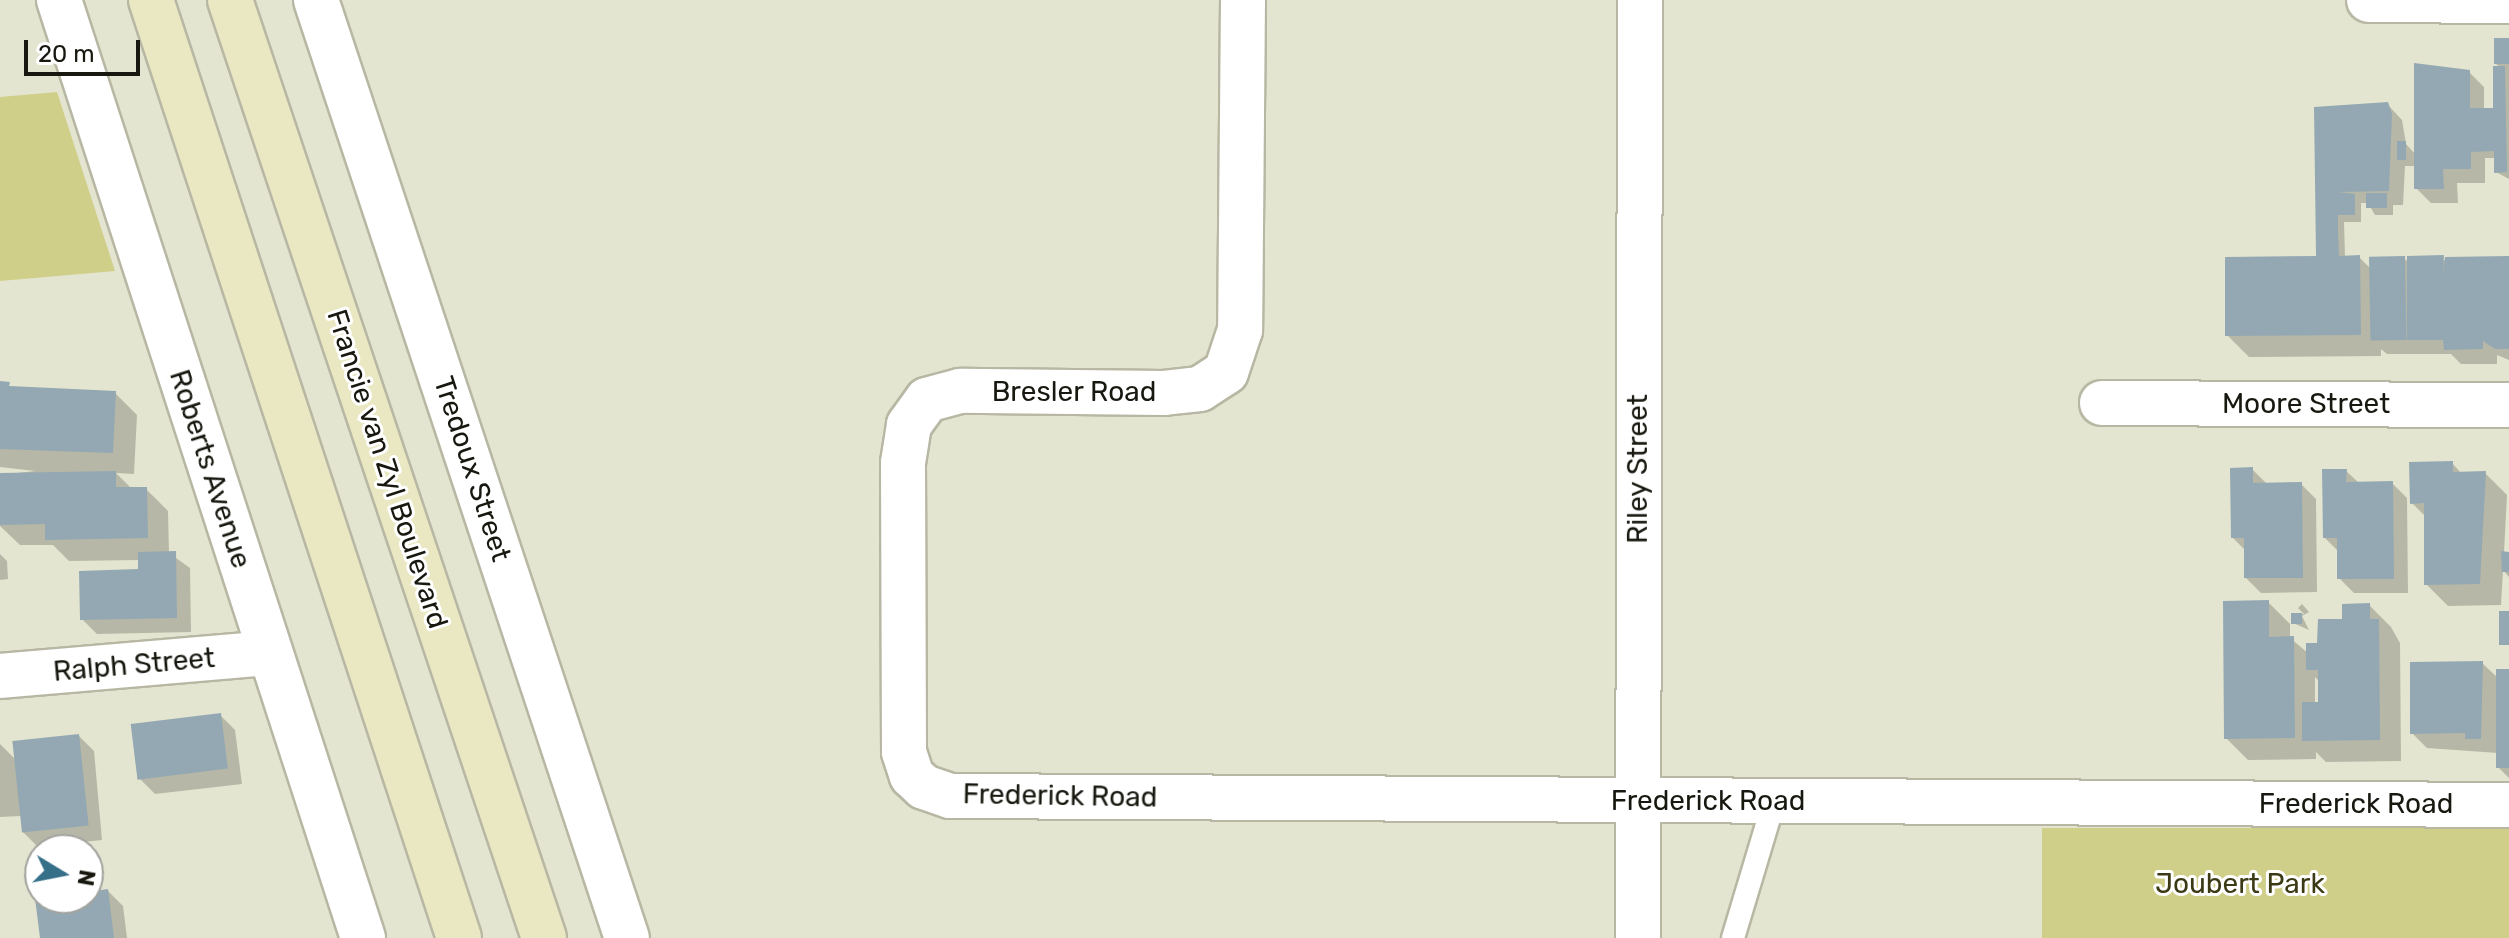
<!DOCTYPE html>
<html>
<head>
<meta charset="utf-8">
<style>
	body { margin:0 }
	#map { position:relative; width:2509px; height:938px; overflow:hidden; background:#e4e5d0; font-family:Rubik,sans-serif }
	div>[style] { position:absolute }
	[style*='--x'] { left:calc(var(--x)*1px); top:calc(var(--y)*1px); width:calc(var(--w)*1px); rotate:calc(var(--a)*1deg) }
	.green>* { inset:0; background:#d0cf8a; transform-origin:0 0 }
	.shadow>* { inset:0; background:#0003 }
	.building>* { inset:0; background:#93a8b2; transform-origin:0 0 }
	.roads { filter:drop-shadow(2px 0 #b7b7a3) drop-shadow(-2px 0 #b7b7a3) drop-shadow(0 2px #b7b7a3) drop-shadow(0 -2px #b7b7a3) }
	.lane>* { height:22px; margin:-11px; padding:0 11px; transform-origin:11px; border-radius:11px; background:#fff }
	.street>* { height:44px; margin:-22px; padding:0 22px; transform-origin:22px; border-radius:22px; background:#fff }
	.secondary>* { height:44px; margin:-22px; padding:0 22px; transform-origin:22px; border-radius:22px; background:#eae8c3 }
	span { translate:-50% -50%; white-space:nowrap; text-align:center; line-height:1.15; -webkit-text-stroke:6px #fff; paint-order:stroke }
	.street-label { font-size:28px; color:#181810 }
	.park-label { font-size:28px; color:#3b3a15 }
	.north { position:absolute; left:24px; top:834px; width:80px; height:80px; box-sizing:border-box; background:#fff; border:2px solid #a3a39f; border-radius:50%; rotate:100deg; font-size:22px; font-weight:700; line-height:32px; text-align:center; color:#181810 }
	.north::after { content:''; display:block; margin:auto; width:28px; height:36px; background:#356f88; clip-path:polygon(50% 0,100% 100%,50% 72%,0 100%) }
	.scale { position:absolute; left:24px; top:40px; width:116px; height:36px; box-sizing:border-box; border:4px solid #181810; border-top:0; padding-left:10px; font-size:24px; line-height:28px; white-space:nowrap; color:#181810; -webkit-text-stroke:6px #fff; paint-order:stroke }
</style>
</head>
<body>
<div id="map">
	<div class="green">
		<i style="clip-path:polygon(57px 92px,115px 271px,0 281px,0 97px)"></i>
		<i style="left:2042px;top:828px;width:467px;height:110px"></i>
	</div>
	<div class="shadow">
		<i style="clip-path:polygon(2509px 40px,2509px 179px,2496px 172px,2496px 158px,2485px 158px,2485px 183px,2457px 183px,2458px 203px,2431px 203px,2416px 188px,2416px 166px,2405px 166px,2403px 205px,2393px 205px,2393px 215px,2375px 215px,2368px 203px,2361px 203px,2361px 222px,2344px 222px,2345px 257px,2359px 257px,2371px 269px,2404px 258px,2408px 262px,2509px 258px,2509px 360px,2497px 355px,2497px 364px,2461px 364px,2451px 354px,2387px 354px,2381px 349px,2381px 356px,2249px 357px,2227px 335px,2321px 258px,2317px 187px,2387px 104px,2402px 120px,2406px 144px,2416px 155px,2469px 72px,2484px 87px,2484px 110px,2495px 110px,2501px 68px,2496px 64px)"></i>
		<i style="clip-path:polygon(0 383px,14px 389px,115px 393px,137px 415px,134px 474px,116px 473px,132px 489px,146px 489px,168px 511px,169px 553px,190px 568px,191px 632px,97px 634px,82px 619px,140px 571px,140px 560px,69px 561px,53px 545px,20px 545px,0 526px,0 475px,35px 471px,0 467px)"></i>
		<i style="clip-path:polygon(2452px 463px,2462px 474px,2485px 473px,2507px 495px,2504px 553px,2509px 554px,2509px 577px,2503px 570px,2501px 605px,2448px 606px,2426px 584px,2426px 517px,2412px 503px)"></i>
		<i style="clip-path:polygon(2252px 469px,2268px 485px,2301px 484px,2316px 499px,2317px 592px,2261px 593px,2246px 578px,2246px 551px,2233px 538px)"></i>
		<i style="clip-path:polygon(2346px 471px,2359px 483px,2392px 483px,2407px 498px,2408px 593px,2354px 593px,2339px 578px,2339px 552px,2325px 538px)"></i>
		<i style="clip-path:polygon(0 554px,7px 561px,8px 579px,0 580px)"></i>
		<i style="clip-path:polygon(evenodd,2268px 602px,2290px 624px,2290px 638px,2308px 653px,2369px 605px,2391px 627px,2400px 643px,2401px 761px,2326px 762px,2316px 752px,2316px 759px,2248px 760px,2226px 738px,2268px 602px,2315px 677px,2320px 682px,2320px 704px,2315px 704px,2315px 677px)"></i>
		<i style="clip-path:polygon(2302px 604px,2309px 612px,2302px 616px,2309px 630px,2293px 623px,2293px 615px,2304px 614px,2298px 608px)"></i>
		<i style="clip-path:polygon(2482px 663px,2498px 678px,2509px 671px,2509px 778px,2498px 767px,2498px 753px,2427px 748px,2412px 733px)"></i>
		<i style="clip-path:polygon(220px 715px,235px 730px,242px 784px,155px 794px,140px 779px)"></i>
		<i style="clip-path:polygon(79px 736px,94px 751px,102px 840px,38px 847px,23px 832px,21px 816px,0 817px,0 744px,16px 760px)"></i>
		<i style="clip-path:polygon(108px 891px,123px 906px,127px 938px,42px 938px,53px 898px,88px 898px,88px 894px)"></i>
	</div>
	<div class="building">
		<i style="left:2494px;top:38px;width:15px;height:26px"></i>
		<i style="clip-path:polygon(2414px 63px,2470px 70px,2470px 108px,2493px 108px,2493px 66px,2505px 66px,2507px 172px,2494px 173px,2494px 151px,2471px 152px,2471px 169px,2443px 169px,2444px 189px,2414px 189px)"></i>
		<i style="clip-path:polygon(2388px 102px,2392px 114px,2389px 191px,2338px 192px,2355px 194px,2355px 215px,2338px 215px,2338px 232px,2339px 256px,2360px 255px,2361px 335px,2225px 336px,2225px 257px,2316px 256px,2314px 107px)"></i>
		<i style="left:2397px;top:141px;width:9px;height:19px"></i>
		<i style="left:2366px;top:193px;width:21px;height:15px"></i>
		<i style="clip-path:polygon(2444px 255px,2443px 275px,2445px 257px,2509px 256px,2509px 349px,2495px 349px,2483px 341px,2483px 349px,2444px 350px,2443px 340px,2407px 340px,2407px 256px)"></i>
		<i style="left:2405px;top:256px;width:84px;height:36px;rotate:89deg"></i>
		<i style="clip-path:polygon(0 381px,10px 382px,9px 386px,116px 391px,113px 453px,0 449px)"></i>
		<i style="clip-path:polygon(2453px 461px,2453px 472px,2486px 471px,2480px 584px,2424px 585px,2424px 503px,2410px 504px,2409px 462px)"></i>
		<i style="clip-path:polygon(2253px 467px,2253px 483px,2302px 482px,2303px 578px,2244px 578px,2244px 538px,2231px 538px,2230px 468px)"></i>
		<i style="clip-path:polygon(2322px 469px,2347px 469px,2346px 482px,2393px 481px,2394px 579px,2337px 579px,2337px 538px,2323px 538px)"></i>
		<i style="clip-path:polygon(116px 471px,116px 487px,147px 487px,148px 538px,45px 540px,45px 524px,0 525px,0 473px)"></i>
		<i style="clip-path:polygon(176px 551px,177px 618px,80px 620px,79px 571px,138px 569px,138px 552px)"></i>
		<i style="clip-path:polygon(2501px 551px,2509px 552px,2509px 572px,2502px 572px)"></i>
		<i style="clip-path:polygon(2269px 600px,2269px 637px,2294px 636px,2295px 738px,2224px 739px,2223px 601px)"></i>
		<i style="clip-path:polygon(2370px 603px,2370px 619px,2379px 619px,2380px 740px,2302px 741px,2302px 702px,2318px 702px,2318px 670px,2306px 670px,2306px 643px,2317px 643px,2318px 619px,2342px 619px,2342px 604px)"></i>
		<i style="left:2499px;top:611px;width:10px;height:34px"></i>
		<i style="left:2291px;top:613px;width:11px;height:11px"></i>
		<i style="clip-path:polygon(2483px 661px,2481px 739px,2465px 739px,2465px 733px,2410px 734px,2410px 662px)"></i>
		<i style="left:2509px;top:669px;width:99px;height:13px;rotate:90deg"></i>
		<i style="left:221px;top:713px;width:56px;height:91px;rotate:83deg"></i>
		<i style="left:79px;top:734px;width:92px;height:67px;rotate:84deg"></i>
		<i style="clip-path:polygon(108px 889px,114px 938px,40px 938px,35px 898px,88px 898px,88px 892px)"></i>
	</div>
	<div class="roads">
		<div class="lane">
			<i style="--x:1733;--y:938;--w:143;--a:-73.3"></i>
		</div>
		<div class="street">
			<i style="--x:59;--y:0;--w:986;--a:72.04"></i>
			<i style="--x:316;--y:0;--w:988;--a:71.66"></i>
			<i style="--x:1243;--y:0;--w:330;--a:90.5"></i>
			<i style="--x:1240;--y:330;--w:44;--a:108.4"></i>
			<i style="--x:1226;--y:372;--w:31;--a:147"></i>
			<i style="--x:1200;--y:389;--w:36;--a:174"></i>
			<i style="--x:1164;--y:393;--w:204;--a:-179.4"></i>
			<i style="--x:960;--y:391;--w:34;--a:165"></i>
			<i style="--x:927;--y:400;--w:31;--a:126"></i>
			<i style="--x:909;--y:425;--w:38;--a:99"></i>
			<i style="--x:903;--y:463;--w:289;--a:89.8"></i>
			<i style="--x:904;--y:752;--w:25;--a:72"></i>
			<i style="--x:912;--y:776;--w:16;--a:43"></i>
			<i style="--x:924;--y:787;--w:28;--a:19"></i>
			<i style="--x:950;--y:796;--w:1559;--a:0.33"></i>
			<i style="--x:2369;--y:0;--w:140;--a:0.4"></i>
			<i style="--x:2102;--y:403;--w:407;--a:0.3"></i>
			<i style="--x:0;--y:676;--w:270;--a:-4.9"></i>
			<i style="--x:1638;--y:938;--w:938;--a:-89.88"></i>
		</div>
		<div class="secondary">
			<i style="--x:151;--y:0;--w:987;--a:71.82"></i>
			<i style="--x:230;--y:0;--w:989;--a:71.49"></i>
		</div>
	</div>
	<div class="street-label">
		<span style="left:1074px;top:392px">Bresler Road</span>
		<span style="left:2306px;top:404px">Moore Street</span>
		<span style="left:210px;top:469px;rotate:72deg">Roberts Avenue</span>
		<span style="left:387px;top:469px;rotate:72deg">Francie van Zyl Boulevard</span>
		<span style="left:472px;top:469px;rotate:72deg">Tredoux Street</span>
		<span style="left:1638px;top:469px;rotate:-90deg">Riley Street</span>
		<span style="left:134px;top:665px;rotate:-5deg">Ralph Street</span>
		<span style="left:1060px;top:796px;rotate:1deg">Frederick Road</span>
		<span style="left:1708px;top:801px">Frederick Road</span>
		<span style="left:2356px;top:804px">Frederick Road</span>
	</div>
	<div class="park-label">
		<span style="left:2240px;top:884px">Joubert Park</span>
	</div>
	<div class="north">N</div>
	<div class="scale">20 m</div>
</div>
</body>
</html>
